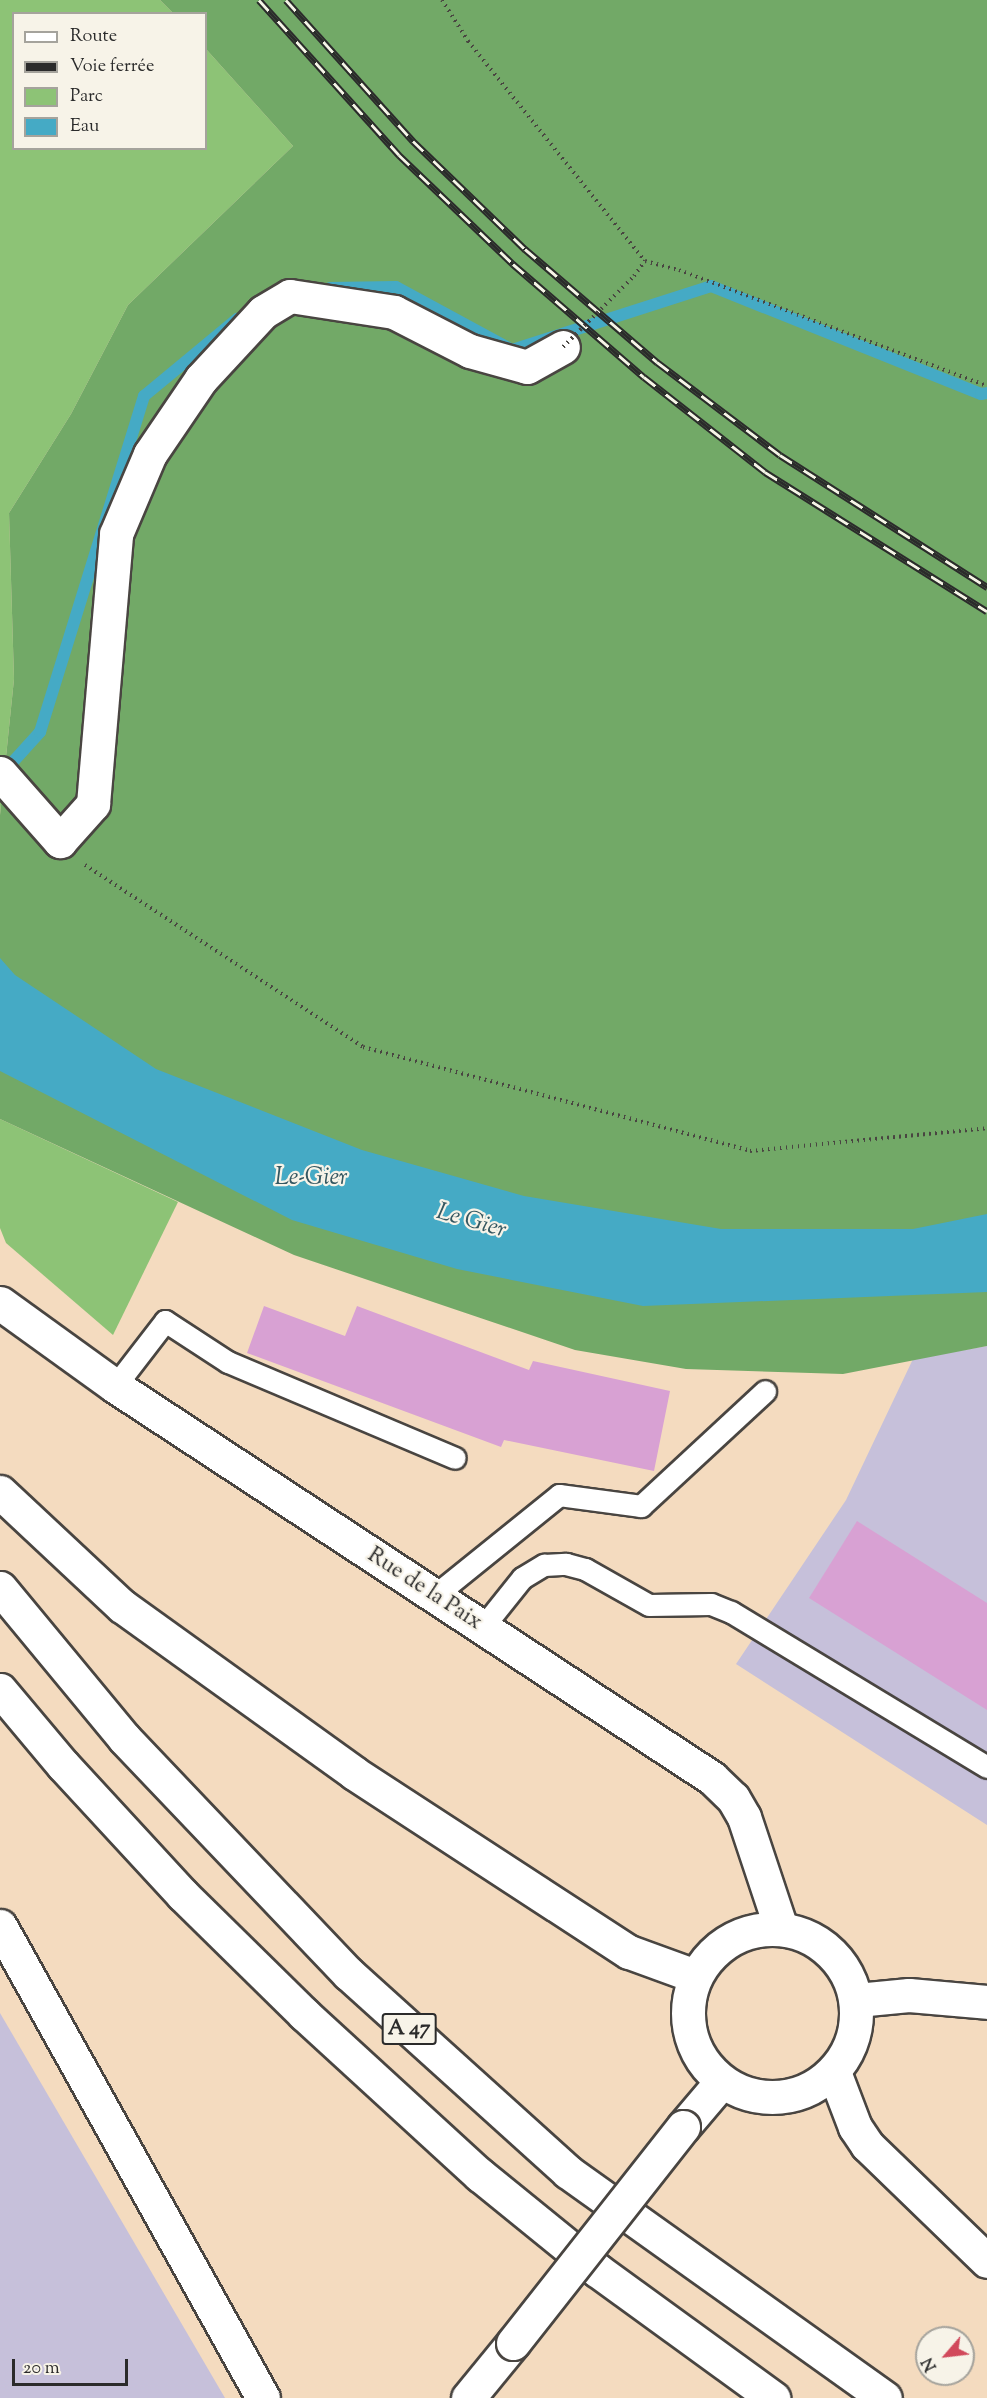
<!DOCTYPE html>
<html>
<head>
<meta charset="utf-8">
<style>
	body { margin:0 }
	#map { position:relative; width:987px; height:2398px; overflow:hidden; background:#f4dbbf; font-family:"Sorts Mill Goudy",serif }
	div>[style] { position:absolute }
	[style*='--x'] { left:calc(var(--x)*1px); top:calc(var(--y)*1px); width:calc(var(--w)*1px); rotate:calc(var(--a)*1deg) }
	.industrial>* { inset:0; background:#c6c0da }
	.green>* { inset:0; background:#8dc376 }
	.forest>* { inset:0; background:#72a967 }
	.water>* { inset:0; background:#45aac5 }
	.stream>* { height:12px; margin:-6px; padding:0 6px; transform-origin:6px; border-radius:6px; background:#45aac5 }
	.building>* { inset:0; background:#d8a1d3 }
	.path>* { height:4px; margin-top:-2px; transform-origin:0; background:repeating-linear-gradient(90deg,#494541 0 1.5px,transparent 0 6px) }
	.roads { filter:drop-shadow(2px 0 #494541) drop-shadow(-2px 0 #494541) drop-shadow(0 2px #494541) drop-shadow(0 -2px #494541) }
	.service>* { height:21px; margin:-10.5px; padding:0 10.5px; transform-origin:10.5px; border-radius:10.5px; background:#fff }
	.minor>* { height:33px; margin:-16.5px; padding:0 16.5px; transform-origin:16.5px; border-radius:16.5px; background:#fff }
	.secondary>* { height:33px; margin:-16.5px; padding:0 16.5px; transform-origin:16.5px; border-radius:16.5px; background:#fff }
	.secondary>.ring { margin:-16.5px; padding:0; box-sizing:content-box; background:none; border:33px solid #fff; border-radius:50% }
	.motorway>* { height:33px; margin:-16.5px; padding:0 16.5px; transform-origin:16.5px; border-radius:16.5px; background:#fff }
	.rail>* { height:7px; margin-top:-3.5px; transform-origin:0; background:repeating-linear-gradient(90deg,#f7f3e8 0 14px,#2b2b2b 0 28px); box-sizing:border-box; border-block:2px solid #2b2b2b }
	.path-bridge>* { height:4px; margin-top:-2px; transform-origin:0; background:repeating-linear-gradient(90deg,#494541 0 1.5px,transparent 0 6px) }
	.bridges { filter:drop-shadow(2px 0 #494541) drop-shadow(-2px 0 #494541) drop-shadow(0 2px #494541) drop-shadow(0 -2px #494541) }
	.secondary-bridge>* { height:33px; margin:-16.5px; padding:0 16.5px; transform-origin:16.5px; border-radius:16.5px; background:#fff }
	span { translate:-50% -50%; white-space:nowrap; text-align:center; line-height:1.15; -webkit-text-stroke:4.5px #f7f3e8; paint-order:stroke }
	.shield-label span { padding:2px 4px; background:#f7f3e8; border:2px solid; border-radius:4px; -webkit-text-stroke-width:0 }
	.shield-label { font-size:21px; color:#2b2b2b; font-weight:700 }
	.street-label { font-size:22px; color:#2b2b2b }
	.water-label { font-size:24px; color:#345761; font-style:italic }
	.legend { position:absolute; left:12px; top:12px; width:195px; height:138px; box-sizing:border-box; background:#f7f3e8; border:2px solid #a5a39c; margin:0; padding:8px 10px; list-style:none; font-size:18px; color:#2b2b2b }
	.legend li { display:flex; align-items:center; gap:12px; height:30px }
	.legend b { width:30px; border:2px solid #a5a39c }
	.north { position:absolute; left:915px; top:2326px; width:60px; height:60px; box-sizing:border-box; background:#f7f3e8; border:2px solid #a5a39c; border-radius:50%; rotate:242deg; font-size:16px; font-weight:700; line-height:24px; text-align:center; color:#2b2b2b }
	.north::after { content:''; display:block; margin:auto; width:21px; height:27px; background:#d1495b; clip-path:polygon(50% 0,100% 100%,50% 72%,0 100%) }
	.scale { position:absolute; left:12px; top:2359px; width:116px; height:27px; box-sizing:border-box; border:3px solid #2b2b2b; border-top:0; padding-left:8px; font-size:18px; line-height:21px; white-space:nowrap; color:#2b2b2b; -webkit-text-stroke:4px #f7f3e8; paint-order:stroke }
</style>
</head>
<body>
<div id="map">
	<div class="industrial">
		<i style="clip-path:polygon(987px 1346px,987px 1825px,736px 1664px,846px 1500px,913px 1359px)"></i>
		<i style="clip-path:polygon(0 2013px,225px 2398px,0 2398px)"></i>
	</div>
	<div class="green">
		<i style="clip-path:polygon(0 0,160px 0,173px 13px,14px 14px,14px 148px,206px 148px,206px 49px,293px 146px,128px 305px,71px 414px,9px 513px,14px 679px,0 815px)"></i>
		<i style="clip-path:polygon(0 1119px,178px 1202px,113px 1335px,6px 1243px,0 1228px)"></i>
	</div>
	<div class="forest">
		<i style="clip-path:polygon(160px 0,987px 0,987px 1346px,843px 1374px,686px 1369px,575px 1350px,294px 1255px,0 1119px,0 815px,14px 679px,9px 513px,71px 414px,128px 305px,293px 146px,206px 49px,206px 14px,173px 13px)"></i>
	</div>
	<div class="water">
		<i style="clip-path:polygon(0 958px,15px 975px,156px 1069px,362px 1150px,524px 1196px,721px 1229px,913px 1229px,987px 1214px,987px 1292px,643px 1306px,457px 1269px,292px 1220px,0 1071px)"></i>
	</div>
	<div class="stream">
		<i style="--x:330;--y:288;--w:66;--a:-0.9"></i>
		<i style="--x:396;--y:287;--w:132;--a:28.5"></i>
		<i style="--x:512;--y:350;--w:209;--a:-17.8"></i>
		<i style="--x:711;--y:286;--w:291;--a:21.8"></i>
		<i style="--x:981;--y:394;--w:6;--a:-9"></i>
		<i style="--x:2;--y:774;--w:57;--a:-47.9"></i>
		<i style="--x:40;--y:732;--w:352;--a:-72.8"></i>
		<i style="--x:144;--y:396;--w:121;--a:-39.6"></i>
	</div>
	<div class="building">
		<i style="clip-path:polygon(264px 1306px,345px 1336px,357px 1306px,529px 1370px,533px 1361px,670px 1391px,654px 1471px,504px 1440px,501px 1447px,247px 1353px)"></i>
		<i style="clip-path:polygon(857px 1521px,987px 1603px,987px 1710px,809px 1598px)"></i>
	</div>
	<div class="path">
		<i style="--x:442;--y:0;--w:49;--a:57.6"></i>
		<i style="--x:468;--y:41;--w:282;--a:51.2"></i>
		<i style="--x:634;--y:276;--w:19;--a:-54"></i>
		<i style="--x:645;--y:261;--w:35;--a:15"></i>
		<i style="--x:679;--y:270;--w:329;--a:20.6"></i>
		<i style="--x:85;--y:865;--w:332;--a:33.2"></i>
		<i style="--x:363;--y:1047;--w:401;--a:15"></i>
		<i style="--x:750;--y:1151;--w:238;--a:-5.5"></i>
	</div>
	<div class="roads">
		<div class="service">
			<i style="--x:115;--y:1386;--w:82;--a:-52.4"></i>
			<i style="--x:165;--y:1321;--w:75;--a:33.1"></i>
			<i style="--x:228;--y:1362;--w:246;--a:22.9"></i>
			<i style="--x:434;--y:1596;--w:161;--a:-38.9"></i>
			<i style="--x:559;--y:1495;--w:83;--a:7.6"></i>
			<i style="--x:641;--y:1506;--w:169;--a:-42.8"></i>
			<i style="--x:482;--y:1628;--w:64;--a:-51.3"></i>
			<i style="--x:522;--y:1578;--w:26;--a:-31"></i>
			<i style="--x:544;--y:1565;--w:22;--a:-3"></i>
			<i style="--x:566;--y:1564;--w:20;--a:15"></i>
			<i style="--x:585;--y:1569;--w:73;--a:29.4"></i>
			<i style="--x:649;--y:1605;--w:62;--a:-0.9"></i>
			<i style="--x:711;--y:1604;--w:22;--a:22"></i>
			<i style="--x:731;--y:1612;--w:299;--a:31.2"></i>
		</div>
		<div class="minor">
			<i style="--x:0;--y:773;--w:91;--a:48.6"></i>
			<i style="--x:60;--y:841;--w:50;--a:-48.3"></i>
			<i style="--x:93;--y:804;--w:271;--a:-85.1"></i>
			<i style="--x:116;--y:534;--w:87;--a:-67"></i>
			<i style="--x:150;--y:454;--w:91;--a:-55.8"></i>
			<i style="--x:201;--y:379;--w:91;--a:-47.2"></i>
			<i style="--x:263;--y:312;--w:31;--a:-31"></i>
			<i style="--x:290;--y:296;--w:105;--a:8.7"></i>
			<i style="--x:394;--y:312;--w:85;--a:27.2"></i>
			<i style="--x:470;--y:351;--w:59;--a:15.7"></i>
			<i style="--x:527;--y:367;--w:41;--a:-29.1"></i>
			<i style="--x:0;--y:1303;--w:142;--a:35.8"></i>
			<i style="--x:115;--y:1386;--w:714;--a:33.29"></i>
			<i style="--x:712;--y:1778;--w:29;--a:44"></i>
			<i style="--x:733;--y:1798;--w:22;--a:60"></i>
			<i style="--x:744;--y:1817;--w:117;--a:71.6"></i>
			<i style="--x:857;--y:2000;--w:52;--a:-5.5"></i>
			<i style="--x:909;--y:1995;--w:78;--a:5.1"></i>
		</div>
		<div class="secondary">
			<i class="ring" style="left:688px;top:1929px;width:135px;height:135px"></i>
			<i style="--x:683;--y:2127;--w:60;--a:-49.7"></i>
			<i style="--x:468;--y:2398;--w:71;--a:-50.7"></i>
		</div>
		<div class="motorway">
			<i style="--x:0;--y:1492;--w:167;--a:43.1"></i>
			<i style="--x:122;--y:1606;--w:286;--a:35.7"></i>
			<i style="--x:354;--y:1773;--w:328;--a:33.1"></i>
			<i style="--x:629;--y:1952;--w:70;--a:20"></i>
			<i style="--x:0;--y:1588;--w:195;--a:50.4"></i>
			<i style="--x:124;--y:1738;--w:326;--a:46.4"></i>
			<i style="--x:349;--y:1974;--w:295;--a:42.1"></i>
			<i style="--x:568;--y:2172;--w:389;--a:35.5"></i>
			<i style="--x:0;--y:1690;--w:98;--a:50"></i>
			<i style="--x:63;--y:1765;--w:177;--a:47.3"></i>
			<i style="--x:183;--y:1895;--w:170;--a:44.5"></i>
			<i style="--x:304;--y:2014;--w:239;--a:42.5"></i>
			<i style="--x:480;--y:2175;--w:151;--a:39.1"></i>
			<i style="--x:597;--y:2270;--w:218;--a:36"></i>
			<i style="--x:0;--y:1926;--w:540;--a:60.87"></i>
			<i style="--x:834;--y:2072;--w:59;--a:69.1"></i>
			<i style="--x:855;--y:2127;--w:22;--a:56"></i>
			<i style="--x:867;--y:2145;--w:167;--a:44"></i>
		</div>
	</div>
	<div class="rail">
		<i style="--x:259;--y:0;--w:209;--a:47.9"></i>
		<i style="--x:399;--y:155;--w:158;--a:43.7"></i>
		<i style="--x:513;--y:264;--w:173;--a:40.8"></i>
		<i style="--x:644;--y:377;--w:154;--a:38.1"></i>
		<i style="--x:765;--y:472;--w:262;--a:32.1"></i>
		<i style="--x:286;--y:0;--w:190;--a:48"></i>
		<i style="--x:413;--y:141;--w:156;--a:44"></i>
		<i style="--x:525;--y:249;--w:174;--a:40.6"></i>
		<i style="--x:657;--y:362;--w:154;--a:37.1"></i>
		<i style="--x:780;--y:455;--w:246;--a:32.5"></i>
	</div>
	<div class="path-bridge">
		<i style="--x:563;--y:347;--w:100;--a:-45"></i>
	</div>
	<div class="bridges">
		<div class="secondary-bridge">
			<i style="--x:513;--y:2343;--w:275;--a:-51.8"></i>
		</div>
	</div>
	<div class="shield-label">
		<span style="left:409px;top:2029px">A 47</span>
	</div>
	<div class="street-label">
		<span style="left:424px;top:1590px;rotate:33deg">Rue de la Paix</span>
	</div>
	<div class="water-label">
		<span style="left:311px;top:1179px">Le-Gier</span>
		<span style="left:471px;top:1222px;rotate:16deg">Le Gier</span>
	</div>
	<ul class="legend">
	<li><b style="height:8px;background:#fff"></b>Route</li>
	<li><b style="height:8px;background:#2b2b2b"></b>Voie ferrée</li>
	<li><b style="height:16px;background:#8dc376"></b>Parc</li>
	<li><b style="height:16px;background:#45aac5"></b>Eau</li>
	</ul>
	<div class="north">N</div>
	<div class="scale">20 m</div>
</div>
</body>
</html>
